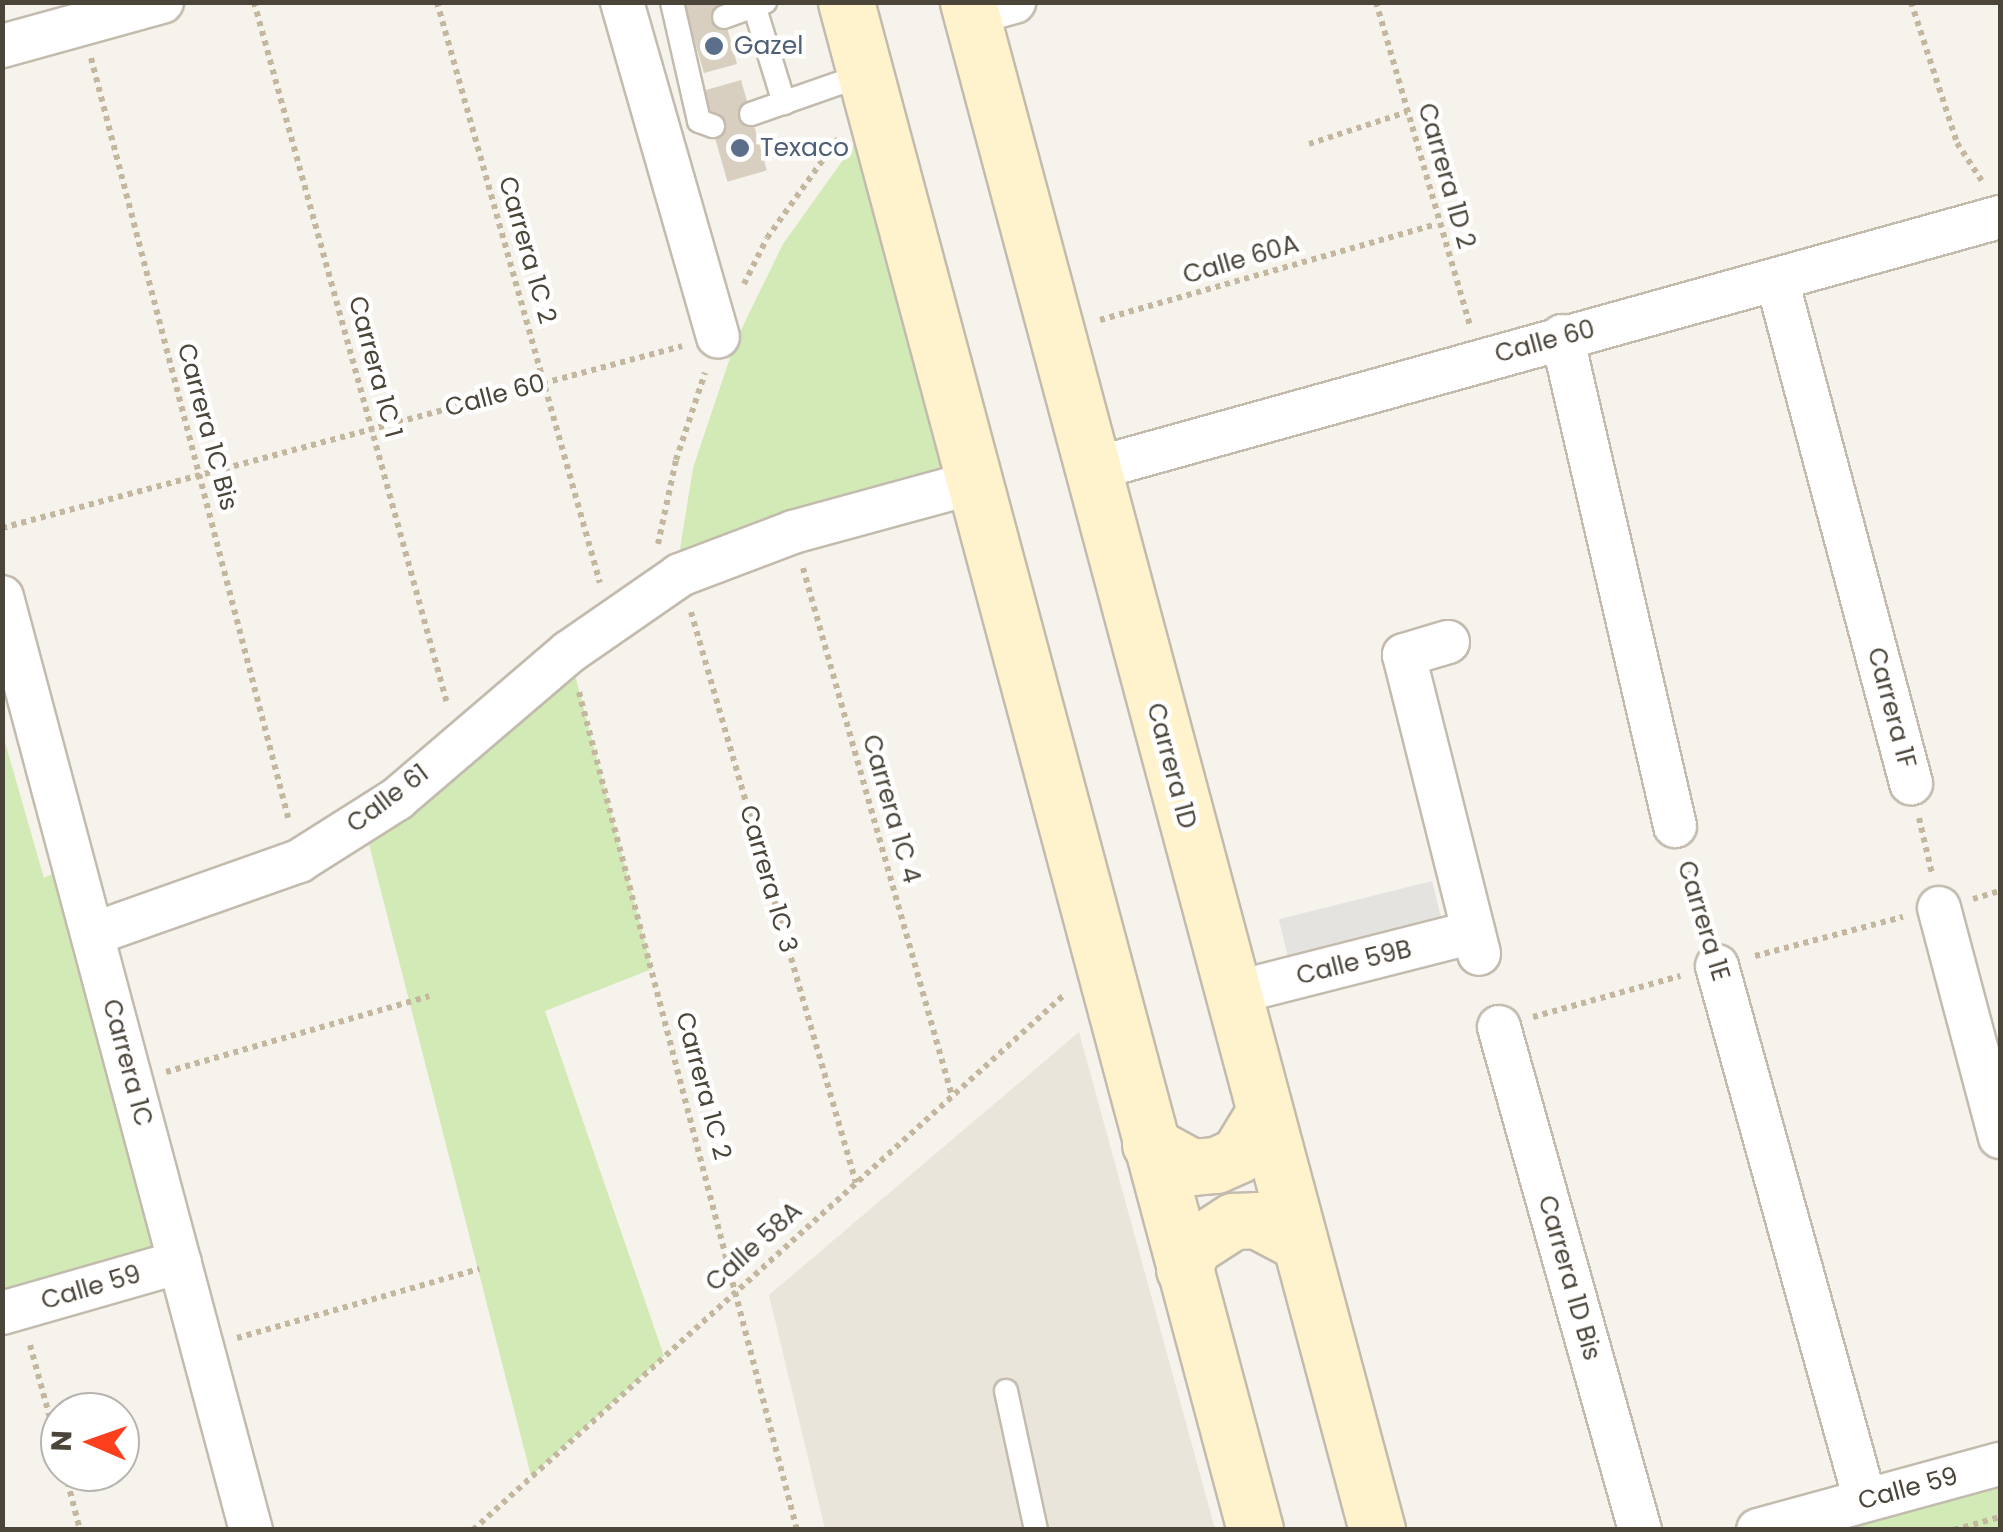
<!DOCTYPE html>
<html>
<head>
<meta charset="utf-8">
<style>
	body { margin:0 }
	#map { position:relative; width:2003px; height:1532px; overflow:hidden; background:#f6f3ec; font-family:Poppins,sans-serif }
	div>[style] { position:absolute }
	[style*='--x'] { left:calc(var(--x)*1px); top:calc(var(--y)*1px); width:calc(var(--w)*1px); rotate:calc(var(--a)*1deg) }
	.residential>* { inset:0; background:#eae5da }
	.green>* { inset:0; background:#d2eab5 }
	.parking>* { inset:0; background:#e5e3e0; transform-origin:0 0 }
	.building>* { inset:0; background:#d8cfc1; transform-origin:0 0 }
	.path>* { height:6px; margin-top:-3px; transform-origin:0; background:repeating-linear-gradient(90deg,#c4b79f 0 5px,transparent 0 10px) }
	.roads { filter:drop-shadow(2px 0 #c2bbae) drop-shadow(-2px 0 #c2bbae) drop-shadow(0 2px #c2bbae) drop-shadow(0 -2px #c2bbae) }
	.lane>* { height:22px; margin:-11px; padding:0 11px; transform-origin:11px; border-radius:11px; background:#fff }
	.street>* { height:42px; margin:-21px; padding:0 21px; transform-origin:21px; border-radius:21px; background:#fff }
	.secondary>* { height:55px; margin:-27.5px; padding:0 27.5px; transform-origin:27.5px; border-radius:27.5px; background:#fff3cd }
	.dots>* { width:28px; height:28px; translate:-50% -50%; box-sizing:border-box; border:5px solid #fff; border-radius:50% }
	span { translate:-50% -50%; white-space:nowrap; text-align:center; line-height:1.15; -webkit-text-stroke:9px #fff; paint-order:stroke }
	.service-label { font-size:25px; color:#4e5e75 }
	.left { translate:0 -50%; text-align:left }
	.street-label { font-size:25px; color:#4b4439 }
	.frame { position:absolute; inset:0; border:5px solid #4b4439; pointer-events:none }
	.north { position:absolute; left:40px; top:1392px; width:100px; height:100px; box-sizing:border-box; background:#fff; border:2px solid #b7b4b0; border-radius:50%; rotate:272deg; font-size:28px; font-weight:700; line-height:40px; text-align:center; color:#4b4439 }
	.north::after { content:''; display:block; margin:auto; width:35px; height:45px; background:#fc3f1d; clip-path:polygon(50% 0,100% 100%,50% 72%,0 100%) }
</style>
</head>
<body>
<div id="map">
	<div class="residential">
		<i style="clip-path:polygon(1079px 1032px,1215px 1529px,825px 1529px,769px 1295px)"></i>
	</div>
	<div class="green">
		<i style="clip-path:polygon(858px 139px,950px 469px,679px 555px,693px 468px,736px 340px,783px 244px)"></i>
		<i style="clip-path:polygon(569px 652px,652px 969px,545px 1011px,664px 1356px,531px 1476px,363px 821px)"></i>
		<i style="clip-path:polygon(3px 735px,44px 878px,74px 864px,180px 1262px,3px 1313px)"></i>
		<i style="clip-path:polygon(2000px 1464px,2000px 1529px,1758px 1530px)"></i>
	</div>
	<div class="parking">
		<i style="left:1432px;top:881px;width:45px;height:158px;rotate:76deg"></i>
	</div>
	<div class="building">
		<i style="clip-path:polygon(683px 2px,720px 2px,737px 64px,704px 73px)"></i>
		<i style="left:741px;top:80px;width:94px;height:41px;rotate:74deg"></i>
	</div>
	<div class="path">
		<i style="--x:254;--y:2;--w:727;--a:74.61"></i>
		<i style="--x:437;--y:2;--w:603;--a:74.33"></i>
		<i style="--x:1376;--y:2;--w:336;--a:73.8"></i>
		<i style="--x:1911;--y:2;--w:148;--a:71.9"></i>
		<i style="--x:1957;--y:143;--w:45;--a:56.7"></i>
		<i style="--x:91;--y:58;--w:788;--a:75.45"></i>
		<i style="--x:1309;--y:144;--w:103;--a:-18.1"></i>
		<i style="--x:744;--y:284;--w:51;--a:-63.4"></i>
		<i style="--x:767;--y:238;--w:122;--a:-54.4"></i>
		<i style="--x:1100;--y:320;--w:350;--a:-15.9"></i>
		<i style="--x:2;--y:528;--w:704;--a:-14.98"></i>
		<i style="--x:658;--y:544;--w:86;--a:-77.9"></i>
		<i style="--x:676;--y:460;--w:92;--a:-71.6"></i>
		<i style="--x:803;--y:568;--w:549;--a:74.24"></i>
		<i style="--x:691;--y:612;--w:594;--a:73.88"></i>
		<i style="--x:579;--y:692;--w:866;--a:75.42"></i>
		<i style="--x:1919;--y:818;--w:57;--a:76.9"></i>
		<i style="--x:1685;--y:862;--w:72;--a:73.1"></i>
		<i style="--x:1973;--y:899;--w:28;--a:-17"></i>
		<i style="--x:1755;--y:956;--w:153;--a:-14.8"></i>
		<i style="--x:1533;--y:1017;--w:153;--a:-15.6"></i>
		<i style="--x:166;--y:1072;--w:274;--a:-16.1"></i>
		<i style="--x:237;--y:1338;--w:252;--a:-15.9"></i>
		<i style="--x:30;--y:1345;--w:114;--a:74.7"></i>
		<i style="--x:65;--y:1472;--w:60;--a:75.5"></i>
		<i style="--x:473;--y:1530;--w:796;--a:-42.15"></i>
		<i style="--x:1954;--y:1530;--w:48;--a:-15.8"></i>
	</div>
	<div class="roads">
		<div class="lane">
			<i style="--x:672;--y:2;--w:122;--a:77.2"></i>
			<i style="--x:699;--y:121;--w:15;--a:20"></i>
			<i style="--x:753;--y:2;--w:106;--a:72.9"></i>
			<i style="--x:724;--y:17;--w:44;--a:-20.1"></i>
			<i style="--x:751;--y:114;--w:121;--a:-19.3"></i>
			<i style="--x:1006;--y:1391;--w:142;--a:77.8"></i>
		</div>
		<div class="street">
			<i style="--x:622;--y:2;--w:348;--a:74"></i>
			<i style="--x:971;--y:14;--w:45;--a:-15.6"></i>
			<i style="--x:2;--y:46;--w:166;--a:-15.4"></i>
			<i style="--x:1777;--y:280;--w:521;--a:75.08"></i>
			<i style="--x:1562;--y:336;--w:503;--a:77.01"></i>
			<i style="--x:1090;--y:470;--w:945;--a:-15.54"></i>
			<i style="--x:2;--y:597;--w:966;--a:75.06"></i>
			<i style="--x:1448;--y:642;--w:46;--a:163.5"></i>
			<i style="--x:1404;--y:655;--w:308;--a:75.9"></i>
			<i style="--x:1939;--y:908;--w:237;--a:75.1"></i>
			<i style="--x:93;--y:934;--w:219;--a:-19.5"></i>
			<i style="--x:299;--y:861;--w:116;--a:-32.3"></i>
			<i style="--x:397;--y:799;--w:226;--a:-40.5"></i>
			<i style="--x:569;--y:652;--w:135;--a:-34.7"></i>
			<i style="--x:680;--y:575;--w:121;--a:-20.8"></i>
			<i style="--x:793;--y:532;--w:186;--a:-15.3"></i>
			<i style="--x:1717;--y:966;--w:554;--a:74.51"></i>
			<i style="--x:1234;--y:993;--w:247;--a:-14.3"></i>
			<i style="--x:1499;--y:1027;--w:522;--a:74.34"></i>
			<i style="--x:2;--y:1313;--w:185;--a:-16"></i>
			<i style="--x:1758;--y:1530;--w:251;--a:-15.3"></i>
		</div>
		<div class="secondary">
			<i style="--x:846;--y:2;--w:1582;--a:75.01"></i>
			<i style="--x:968;--y:2;--w:1582;--a:75.01"></i>
			<i style="--x:1150;--y:1144;--w:48;--a:28.7"></i>
			<i style="--x:1192;--y:1167;--w:24;--a:-5"></i>
			<i style="--x:1216;--y:1165;--w:24;--a:-24"></i>
			<i style="--x:1238;--y:1155;--w:48;--a:-58.6"></i>
			<i style="--x:1184;--y:1269;--w:24;--a:-68"></i>
			<i style="--x:1193;--y:1247;--w:48;--a:-33"></i>
			<i style="--x:1233;--y:1221;--w:23;--a:-2"></i>
			<i style="--x:1256;--y:1220;--w:47;--a:27.6"></i>
		</div>
	</div>
	<div class="dots">
		<i style="left:714px;top:46px;background:#5c6f8a"></i>
		<i style="left:740px;top:148px;background:#5c6f8a"></i>
	</div>
	<div class="service-label">
		<span class="left" style="left:734px;top:46px">Gazel</span>
		<span class="left" style="left:760px;top:148px">Texaco</span>
	</div>
	<div class="street-label">
		<span style="left:1446px;top:176px;rotate:74deg">Carrera 1D 2</span>
		<span style="left:527px;top:250px;rotate:74deg">Carrera 1C 2</span>
		<span style="left:1241px;top:260px;rotate:-16deg">Calle 60A</span>
		<span style="left:1545px;top:342px;rotate:-15deg">Calle 60</span>
		<span style="left:375px;top:367px;rotate:75deg">Carrera 1C 1</span>
		<span style="left:495px;top:396px;rotate:-15deg">Calle 60</span>
		<span style="left:207px;top:427px;rotate:75deg">Carrera 1C Bis</span>
		<span style="left:1891px;top:708px;rotate:75deg">Carrera 1F</span>
		<span style="left:1171px;top:766px;rotate:75deg">Carrera 1D</span>
		<span style="left:388px;top:799px;rotate:-37deg">Calle 61</span>
		<span style="left:891px;top:809px;rotate:74deg">Carrera 1C 4</span>
		<span style="left:768px;top:879px;rotate:74deg">Carrera 1C 3</span>
		<span style="left:1703px;top:921px;rotate:73deg">Carrera 1E</span>
		<span style="left:1354px;top:963px;rotate:-14deg">Calle 59B</span>
		<span style="left:127px;top:1063px;rotate:75deg">Carrera 1C</span>
		<span style="left:703px;top:1086px;rotate:75deg">Carrera 1C 2</span>
		<span style="left:754px;top:1247px;rotate:-42deg">Calle 58A</span>
		<span style="left:1569px;top:1278px;rotate:74deg">Carrera 1D Bis</span>
		<span style="left:91px;top:1288px;rotate:-16deg">Calle 59</span>
		<span style="left:1908px;top:1489px;rotate:-15deg">Calle 59</span>
	</div>
	<div class="frame"></div>
	<div class="north">N</div>
</div>
</body>
</html>
